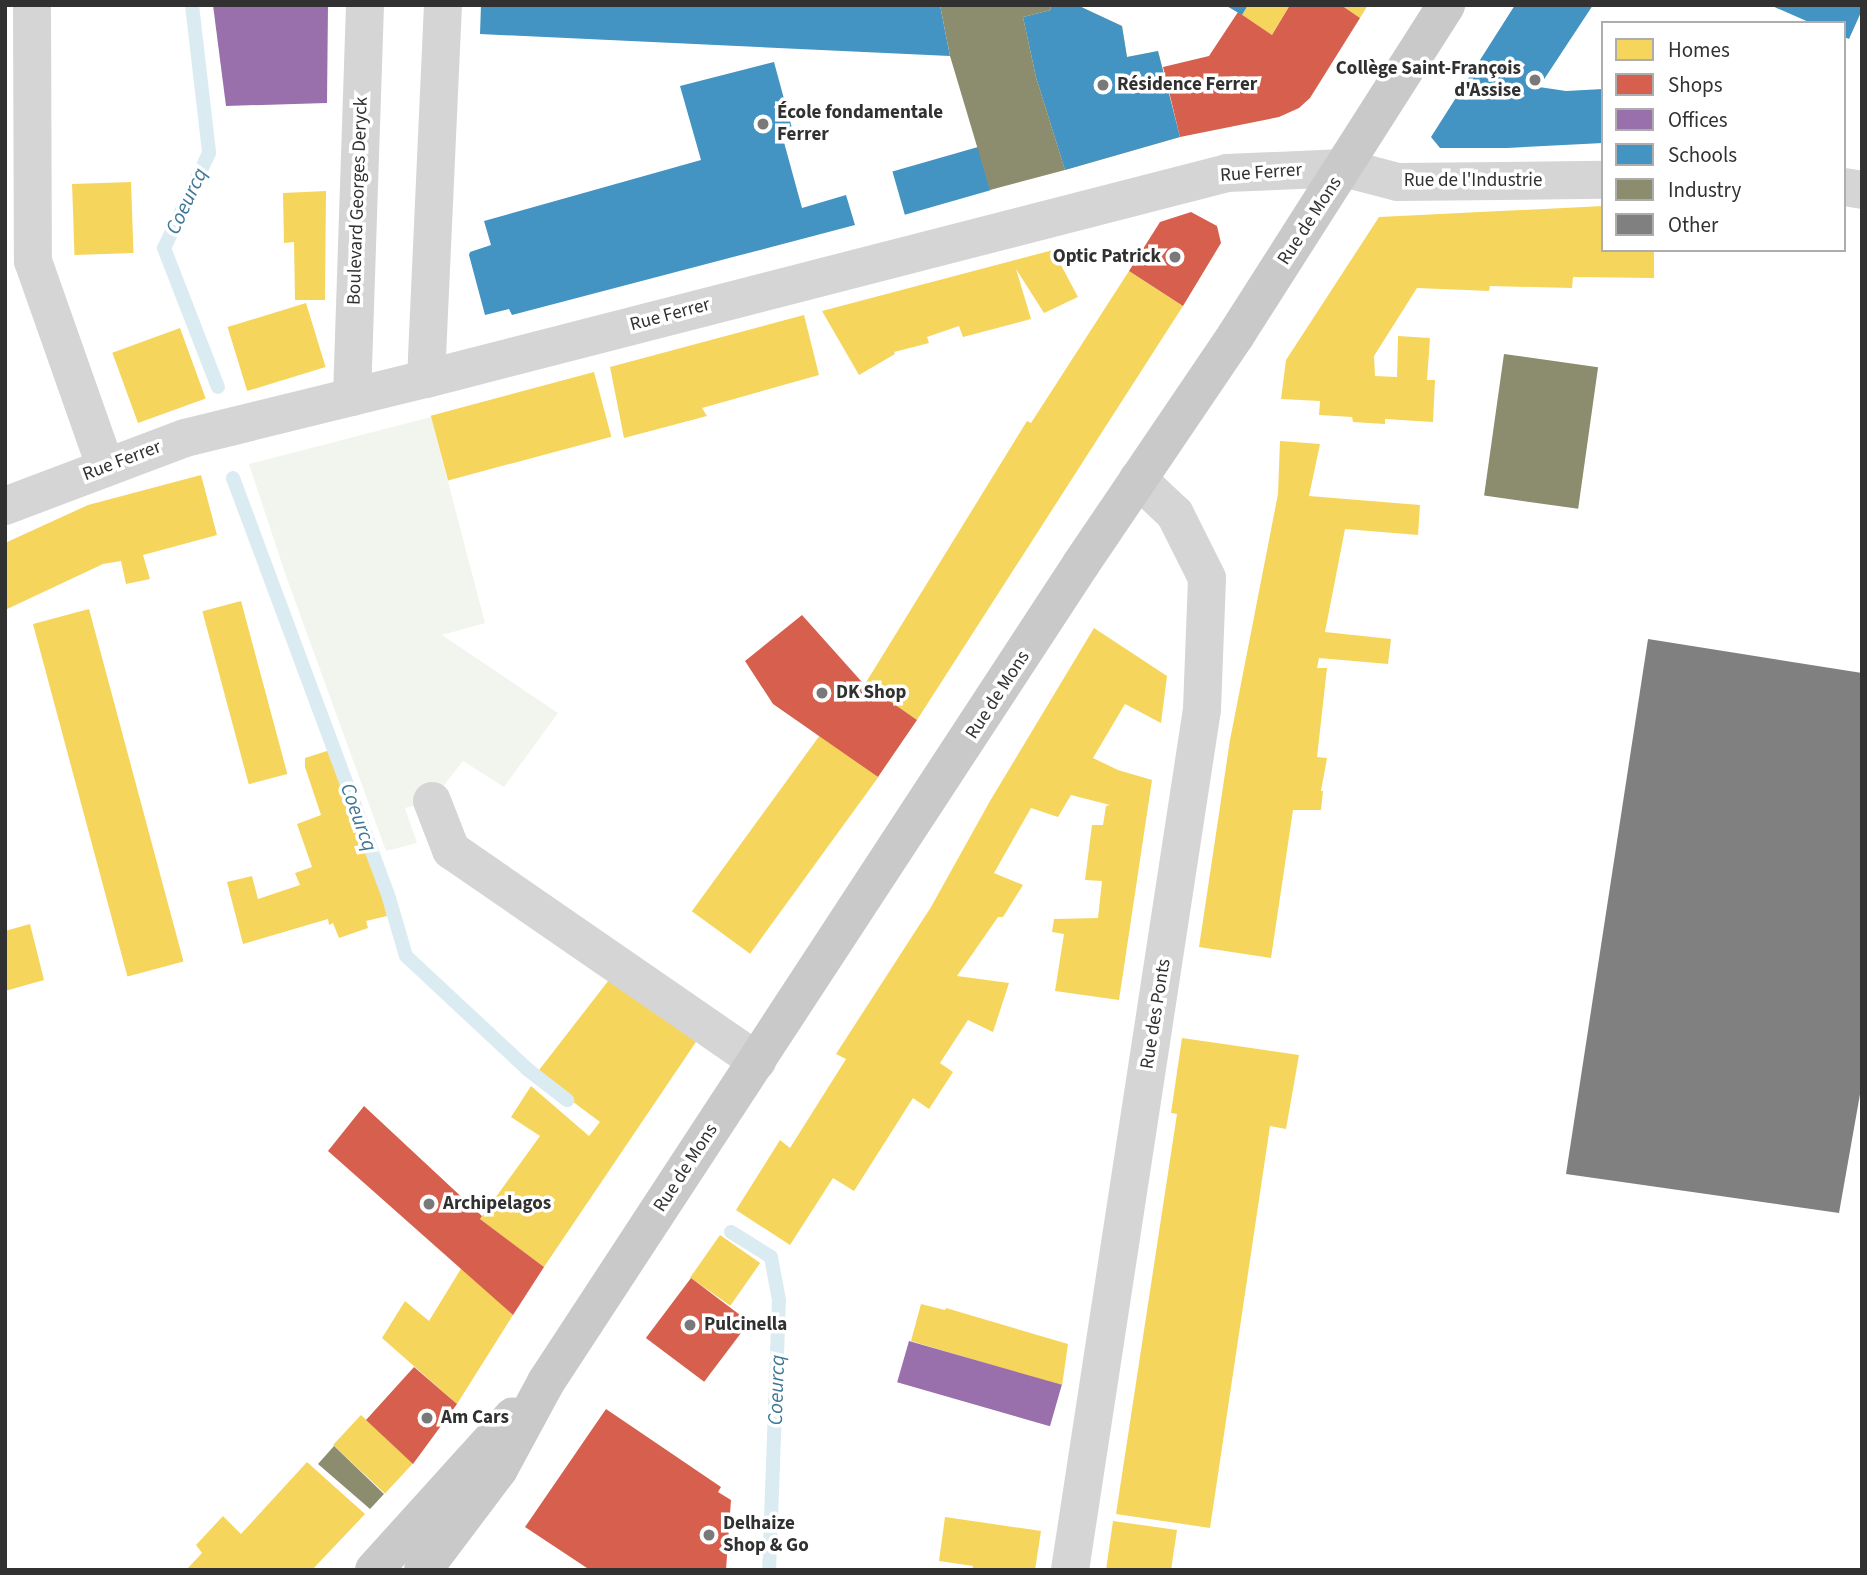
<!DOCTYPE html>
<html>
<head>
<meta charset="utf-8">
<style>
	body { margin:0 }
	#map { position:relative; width:1867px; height:1575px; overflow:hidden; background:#fff; font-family:"Source Sans 3",sans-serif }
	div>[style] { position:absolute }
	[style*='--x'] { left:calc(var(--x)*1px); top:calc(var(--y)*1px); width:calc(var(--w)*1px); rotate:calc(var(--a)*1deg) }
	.green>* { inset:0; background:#f2f5ed }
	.homes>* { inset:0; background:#f6d55c; transform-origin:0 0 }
	.shops>* { inset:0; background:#d6604d; transform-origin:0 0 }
	.offices>* { inset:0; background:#9970ab; transform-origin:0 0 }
	.schools>* { inset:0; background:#4393c3; transform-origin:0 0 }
	.industry>* { inset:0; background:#8c8c6e; transform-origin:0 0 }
	.stream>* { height:14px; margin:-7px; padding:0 7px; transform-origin:7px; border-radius:7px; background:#dbebf2 }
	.building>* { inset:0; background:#808080 }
	.minor>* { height:38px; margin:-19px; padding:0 19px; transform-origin:19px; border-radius:19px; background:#d5d5d5 }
	.major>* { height:38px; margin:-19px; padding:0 19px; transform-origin:19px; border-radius:19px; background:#c9c9c9 }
	.dots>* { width:19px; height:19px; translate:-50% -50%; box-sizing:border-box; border:4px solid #fff; border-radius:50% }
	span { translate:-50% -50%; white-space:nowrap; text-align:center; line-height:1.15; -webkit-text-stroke:7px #fff; paint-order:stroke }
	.poi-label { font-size:19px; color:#313131; font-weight:700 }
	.right { translate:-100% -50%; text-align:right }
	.left { translate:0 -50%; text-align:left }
	.street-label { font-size:19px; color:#313131 }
	.water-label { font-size:21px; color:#3e7894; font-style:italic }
	.frame { position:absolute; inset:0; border:7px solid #313131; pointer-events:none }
	.legend { position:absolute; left:1601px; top:21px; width:245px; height:231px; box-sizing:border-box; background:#fff; border:2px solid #adadad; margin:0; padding:9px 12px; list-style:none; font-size:21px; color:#313131 }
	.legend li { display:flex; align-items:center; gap:14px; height:35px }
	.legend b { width:35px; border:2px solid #adadad }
</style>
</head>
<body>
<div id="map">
	<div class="green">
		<i style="clip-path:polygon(431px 417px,485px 623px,442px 635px,558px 713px,504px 787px,463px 761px,432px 801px,405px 808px,417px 843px,386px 851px,286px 576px,249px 464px)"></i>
	</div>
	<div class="homes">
		<i style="clip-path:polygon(1050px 5px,1077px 5px,1122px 26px,1127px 57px,1158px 51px,1180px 137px,1065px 170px,1036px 77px,1023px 17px,1051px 10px)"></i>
		<i style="clip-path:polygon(1248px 5px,1290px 5px,1272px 35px,1242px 15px)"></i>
		<i style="clip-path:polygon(1341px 5px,1368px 5px,1360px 18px)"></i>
		<i style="left:131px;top:182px;width:71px;height:59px;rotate:88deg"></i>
		<i style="clip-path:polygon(326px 191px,325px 300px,295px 300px,294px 242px,284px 243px,283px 193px)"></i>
		<i style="clip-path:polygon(1603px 206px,1603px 250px,1654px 250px,1654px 278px,1573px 277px,1572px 288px,1490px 286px,1489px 291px,1417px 288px,1374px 356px,1375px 376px,1397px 377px,1398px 336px,1430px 338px,1427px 380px,1435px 380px,1433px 422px,1385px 419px,1385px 424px,1353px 422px,1352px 417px,1319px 415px,1320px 401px,1281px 399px,1286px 360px,1379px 217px)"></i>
		<i style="clip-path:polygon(1053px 250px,1078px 297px,1044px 313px,1016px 269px,1031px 319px,963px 337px,959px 326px,927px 337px,929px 343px,894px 352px,895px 354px,859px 375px,822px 311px)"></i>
		<i style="clip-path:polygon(1129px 271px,1183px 306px,917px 720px,865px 684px,1027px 421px,1031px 423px)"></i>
		<i style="left:306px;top:303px;width:67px;height:82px;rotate:73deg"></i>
		<i style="clip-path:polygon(804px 315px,819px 375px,702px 408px,707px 416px,624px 438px,610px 367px)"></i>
		<i style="left:180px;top:328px;width:75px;height:72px;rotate:70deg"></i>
		<i style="left:594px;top:372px;width:67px;height:169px;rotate:75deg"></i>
		<i style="clip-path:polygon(1280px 441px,1320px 444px,1309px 496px,1420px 505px,1418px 535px,1345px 529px,1325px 632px,1391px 639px,1388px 664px,1319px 658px,1317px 668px,1327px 668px,1317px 757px,1327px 758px,1321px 791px,1323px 791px,1321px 810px,1293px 810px,1271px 958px,1199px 947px,1230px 740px,1278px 494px)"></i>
		<i style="clip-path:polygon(201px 475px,217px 535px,143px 555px,150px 579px,126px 584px,121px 561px,103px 564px,5px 610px,5px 543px,88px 505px)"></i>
		<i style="left:241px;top:601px;width:179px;height:40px;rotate:75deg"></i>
		<i style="left:89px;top:609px;width:365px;height:58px;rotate:75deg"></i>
		<i style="clip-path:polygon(1094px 628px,1167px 676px,1161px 723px,1125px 704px,1093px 758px,1118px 770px,1152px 780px,1119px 1000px,1055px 991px,1064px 934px,1052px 932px,1054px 919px,1098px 918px,1102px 881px,1085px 880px,1092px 825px,1103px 825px,1106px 806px,1110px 805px,1071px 795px,1058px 817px,1031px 808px,994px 873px,1023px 885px,1003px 917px,998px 917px,957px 976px,1009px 983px,993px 1032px,968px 1020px,940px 1063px,953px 1072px,929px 1109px,913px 1098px,854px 1191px,833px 1178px,790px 1245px,736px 1210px,780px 1140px,790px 1148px,846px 1059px,836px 1054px,931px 907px,990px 801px)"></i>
		<i style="left:820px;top:735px;width:72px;height:218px;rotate:36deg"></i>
		<i style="clip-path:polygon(330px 750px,377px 876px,387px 916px,366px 921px,368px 928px,339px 938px,333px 923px,329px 925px,328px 919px,243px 944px,227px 882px,252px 876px,258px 899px,300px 885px,295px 873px,312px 867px,297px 824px,321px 815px,305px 767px,305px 758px)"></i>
		<i style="clip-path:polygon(30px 924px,44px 980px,5px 991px,5px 931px)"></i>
		<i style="clip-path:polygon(612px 976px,700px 1036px,544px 1267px,480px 1219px,540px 1136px,511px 1117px,531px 1086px,589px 1136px,600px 1122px,536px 1074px)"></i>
		<i style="clip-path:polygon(1182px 1038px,1299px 1055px,1286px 1129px,1270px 1126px,1210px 1528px,1116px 1514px,1177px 1114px,1171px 1113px)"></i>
		<i style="left:720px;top:1235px;width:49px;height:52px;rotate:35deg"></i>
		<i style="clip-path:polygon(462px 1267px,513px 1315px,457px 1404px,382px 1338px,405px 1301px,429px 1321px)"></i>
		<i style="clip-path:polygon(921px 1304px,945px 1310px,946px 1308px,1068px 1344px,1062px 1386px,911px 1341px)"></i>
		<i style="left:361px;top:1415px;width:71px;height:41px;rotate:43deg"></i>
		<i style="clip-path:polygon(307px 1462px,365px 1514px,312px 1570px,188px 1568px,202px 1553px,196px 1545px,223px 1516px,241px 1534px)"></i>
		<i style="clip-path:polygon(945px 1517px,1041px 1531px,1035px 1570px,972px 1570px,973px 1566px,939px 1561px)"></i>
		<i style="clip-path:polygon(1113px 1521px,1177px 1530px,1171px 1570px,1106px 1570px)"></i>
	</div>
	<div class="shops">
		<i style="clip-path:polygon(1290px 5px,1341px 5px,1360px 18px,1310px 98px,1299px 108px,1279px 117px,1180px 137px,1163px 67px,1209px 56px,1238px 12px,1272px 35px)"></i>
		<i style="clip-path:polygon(1191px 212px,1217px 226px,1221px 243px,1183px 306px,1129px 271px,1160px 222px)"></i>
		<i style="clip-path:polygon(802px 615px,861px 681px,917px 720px,878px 777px,773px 704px,745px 661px)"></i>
		<i style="clip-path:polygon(364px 1106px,482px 1216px,480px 1219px,544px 1267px,513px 1315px,328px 1151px)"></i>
		<i style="left:691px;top:1278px;width:73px;height:75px;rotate:37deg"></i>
		<i style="clip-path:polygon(414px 1367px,457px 1404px,413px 1464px,366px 1420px)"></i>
		<i style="clip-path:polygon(606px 1409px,721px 1487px,718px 1492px,731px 1500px,726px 1570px,590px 1570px,525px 1527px)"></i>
	</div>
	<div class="offices">
		<i style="clip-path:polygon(213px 5px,328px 5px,327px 103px,226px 106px)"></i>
		<i style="left:909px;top:1341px;width:159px;height:43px;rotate:16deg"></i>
	</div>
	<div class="schools">
		<i style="clip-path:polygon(481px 5px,940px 5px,950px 56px,480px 34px)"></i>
		<i style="clip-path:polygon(1050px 5px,1077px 5px,1122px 26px,1127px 57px,1158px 51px,1180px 137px,1065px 170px,1036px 77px,1023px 17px,1051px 10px)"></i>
		<i style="clip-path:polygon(1225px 5px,1248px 5px,1242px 15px)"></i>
		<i style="clip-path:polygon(1515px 5px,1593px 5px,1539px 87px,1566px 91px,1603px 89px,1603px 143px,1507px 148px,1440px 148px,1431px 137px)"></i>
		<i style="clip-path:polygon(1770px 5px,1862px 5px,1862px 10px,1849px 39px,1844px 37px,1844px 23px,1811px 23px)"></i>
		<i style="clip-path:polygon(774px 62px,793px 132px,782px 135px,802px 208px,846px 195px,855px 225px,512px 315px,509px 309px,485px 315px,469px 255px,470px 252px,491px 245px,484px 221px,701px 160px,680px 86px)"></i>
		<i style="left:978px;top:147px;width:45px;height:89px;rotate:74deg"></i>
	</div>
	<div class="industry">
		<i style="clip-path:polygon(940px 5px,1050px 5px,1051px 10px,1023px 17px,1036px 77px,1065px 170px,990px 190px,950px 56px)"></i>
		<i style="left:1504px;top:354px;width:95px;height:143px;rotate:8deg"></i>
		<i style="clip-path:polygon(334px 1446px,384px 1494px,370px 1509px,318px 1464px)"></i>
	</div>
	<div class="stream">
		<i style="--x:192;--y:5;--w:149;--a:83.4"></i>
		<i style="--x:209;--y:153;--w:105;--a:115.3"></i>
		<i style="--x:164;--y:248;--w:149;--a:68.8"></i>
		<i style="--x:233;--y:478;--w:448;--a:69.6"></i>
		<i style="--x:389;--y:898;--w:60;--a:73.7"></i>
		<i style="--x:406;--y:956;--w:166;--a:43"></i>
		<i style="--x:527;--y:1069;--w:51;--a:37.8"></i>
		<i style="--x:731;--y:1232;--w:47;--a:32"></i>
		<i style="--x:771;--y:1257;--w:44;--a:79.5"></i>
		<i style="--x:779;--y:1300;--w:270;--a:92.1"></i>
	</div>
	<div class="building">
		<i style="clip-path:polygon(1648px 639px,1862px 673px,1862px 1083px,1839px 1213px,1566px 1174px)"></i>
	</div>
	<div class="minor">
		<i style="--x:32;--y:5;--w:256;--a:89.8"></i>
		<i style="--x:33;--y:261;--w:219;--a:70.6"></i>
		<i style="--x:1844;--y:187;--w:18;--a:9"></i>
		<i style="--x:426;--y:379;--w:374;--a:-87.4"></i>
		<i style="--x:352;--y:397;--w:392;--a:-88.1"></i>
		<i style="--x:5;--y:506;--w:192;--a:-20.7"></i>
		<i style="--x:185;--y:438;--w:248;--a:-13.8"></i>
		<i style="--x:426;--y:379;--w:827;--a:-14.42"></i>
		<i style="--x:1227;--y:173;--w:117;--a:-2.4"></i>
		<i style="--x:1344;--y:168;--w:56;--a:14.5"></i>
		<i style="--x:1398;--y:182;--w:205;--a:-0.6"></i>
		<i style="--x:432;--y:801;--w:53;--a:68.8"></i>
		<i style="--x:451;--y:850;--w:372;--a:34.6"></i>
		<i style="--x:1070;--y:1570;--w:871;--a:-81.28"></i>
		<i style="--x:1202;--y:709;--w:131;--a:-87.8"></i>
		<i style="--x:1207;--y:578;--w:72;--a:-116.6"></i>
		<i style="--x:1175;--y:514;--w:51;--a:-136.6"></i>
	</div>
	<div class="major">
		<i style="--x:374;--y:1570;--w:207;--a:-47.9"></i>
		<i style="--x:423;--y:1570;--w:126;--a:-53"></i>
		<i style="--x:499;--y:1469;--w:99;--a:-61.6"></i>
		<i style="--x:546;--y:1382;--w:977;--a:-56.81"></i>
		<i style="--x:1081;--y:564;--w:277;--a:-55.9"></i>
		<i style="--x:1236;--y:335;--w:391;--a:-57.5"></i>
	</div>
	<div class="dots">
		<i style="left:1535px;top:80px;background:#797979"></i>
		<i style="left:1103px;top:85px;background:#797979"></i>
		<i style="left:763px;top:124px;background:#797979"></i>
		<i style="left:1175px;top:257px;background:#797979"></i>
		<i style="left:822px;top:693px;background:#797979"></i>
		<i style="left:429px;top:1204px;background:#797979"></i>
		<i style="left:690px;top:1325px;background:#797979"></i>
		<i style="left:427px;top:1418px;background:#797979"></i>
		<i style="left:709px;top:1535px;background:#797979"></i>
	</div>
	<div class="poi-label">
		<span class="right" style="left:1521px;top:80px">Collège Saint-François<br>d'Assise</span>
		<span class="left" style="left:1117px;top:85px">Résidence Ferrer</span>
		<span class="left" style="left:777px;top:124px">École fondamentale<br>Ferrer</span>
		<span class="right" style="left:1161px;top:257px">Optic Patrick</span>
		<span class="left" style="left:836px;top:693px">DK Shop</span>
		<span class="left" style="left:443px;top:1204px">Archipelagos</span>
		<span class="left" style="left:704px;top:1325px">Pulcinella</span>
		<span class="left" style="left:441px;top:1418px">Am Cars</span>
		<span class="left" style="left:723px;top:1535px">Delhaize<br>Shop &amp; Go</span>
	</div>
	<div class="street-label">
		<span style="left:1261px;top:173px;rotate:-4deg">Rue Ferrer</span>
		<span style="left:1473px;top:181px">Rue de l'Industrie</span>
		<span style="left:358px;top:201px;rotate:-88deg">Boulevard Georges Deryck</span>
		<span style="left:1310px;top:221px;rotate:-57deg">Rue de Mons</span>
		<span style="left:670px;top:315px;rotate:-15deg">Rue Ferrer</span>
		<span style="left:122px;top:461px;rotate:-21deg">Rue Ferrer</span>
		<span style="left:998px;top:695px;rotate:-57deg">Rue de Mons</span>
		<span style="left:1156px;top:1014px;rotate:-81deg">Rue des Ponts</span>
		<span style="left:686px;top:1168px;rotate:-57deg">Rue de Mons</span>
	</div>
	<div class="water-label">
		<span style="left:186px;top:201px;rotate:-65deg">Coeurcq</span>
		<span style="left:359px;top:817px;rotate:70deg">Coeurcq</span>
		<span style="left:776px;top:1390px;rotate:-88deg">Coeurcq</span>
	</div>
	<div class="frame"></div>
	<ul class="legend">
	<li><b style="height:19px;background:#f6d55c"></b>Homes</li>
	<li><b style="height:19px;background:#d6604d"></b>Shops</li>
	<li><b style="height:19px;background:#9970ab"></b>Offices</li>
	<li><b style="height:19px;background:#4393c3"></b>Schools</li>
	<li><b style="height:19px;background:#8c8c6e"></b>Industry</li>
	<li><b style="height:19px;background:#808080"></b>Other</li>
	</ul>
</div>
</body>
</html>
